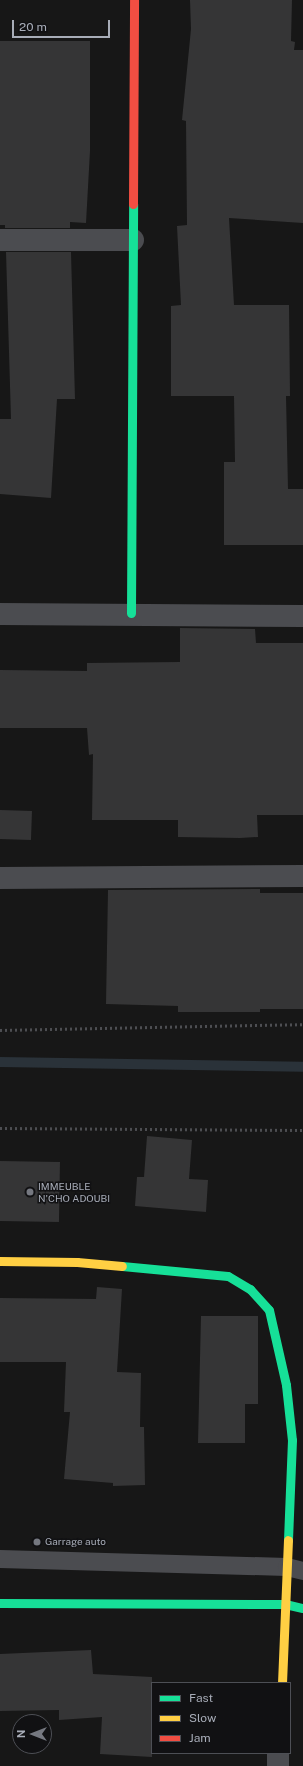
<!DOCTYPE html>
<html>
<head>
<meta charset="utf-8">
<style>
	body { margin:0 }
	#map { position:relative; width:303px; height:1766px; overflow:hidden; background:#171717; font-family:"Public Sans",sans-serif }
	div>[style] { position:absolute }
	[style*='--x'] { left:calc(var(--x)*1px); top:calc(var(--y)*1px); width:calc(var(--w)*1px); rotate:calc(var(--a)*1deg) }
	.stream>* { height:10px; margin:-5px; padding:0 5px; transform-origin:5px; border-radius:5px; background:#2a3239 }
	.building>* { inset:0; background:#353536; transform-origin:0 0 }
	.path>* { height:2.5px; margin-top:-1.25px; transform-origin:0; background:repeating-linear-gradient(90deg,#4d4e52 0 2px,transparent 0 5px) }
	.lane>* { height:18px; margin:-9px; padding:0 9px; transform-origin:9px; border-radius:9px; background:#4b4c50 }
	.street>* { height:22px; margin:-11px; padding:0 11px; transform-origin:11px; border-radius:11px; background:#4b4c50 }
	.fast>* { height:9px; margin:-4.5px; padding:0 4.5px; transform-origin:4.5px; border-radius:4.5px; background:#16e098 }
	.slow>* { height:9px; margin:-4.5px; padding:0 4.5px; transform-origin:4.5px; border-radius:4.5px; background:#ffcf43 }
	.jam>* { height:9px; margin:-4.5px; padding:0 4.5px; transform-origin:4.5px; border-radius:4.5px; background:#f24e42 }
	.dots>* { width:11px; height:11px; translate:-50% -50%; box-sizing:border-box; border:2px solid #111113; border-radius:50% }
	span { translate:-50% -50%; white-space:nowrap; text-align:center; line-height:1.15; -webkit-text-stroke:3px #111113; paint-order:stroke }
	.poi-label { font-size:10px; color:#a8adb8 }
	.left { translate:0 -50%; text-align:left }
	.legend { position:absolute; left:151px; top:1682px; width:140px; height:72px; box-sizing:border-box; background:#111113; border:1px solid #4d4f55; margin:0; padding:5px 7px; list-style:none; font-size:12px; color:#a8adb8 }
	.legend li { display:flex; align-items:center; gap:8px; height:20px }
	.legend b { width:20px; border:1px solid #4d4f55 }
	.north { position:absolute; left:12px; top:1714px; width:40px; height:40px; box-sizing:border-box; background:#111113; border:1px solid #4d4f55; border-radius:50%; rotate:270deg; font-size:11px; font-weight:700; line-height:16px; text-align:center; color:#a8adb8 }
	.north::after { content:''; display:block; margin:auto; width:14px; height:18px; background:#757880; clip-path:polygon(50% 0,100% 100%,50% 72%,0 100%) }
	.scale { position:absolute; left:12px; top:20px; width:98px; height:18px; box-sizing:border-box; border:2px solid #a8adb8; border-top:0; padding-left:5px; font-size:12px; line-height:14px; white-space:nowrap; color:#a8adb8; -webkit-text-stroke:3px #111113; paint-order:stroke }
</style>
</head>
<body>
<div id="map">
	<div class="stream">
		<i style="--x:0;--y:1062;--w:303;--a:0.9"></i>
	</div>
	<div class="building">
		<i style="clip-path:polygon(190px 0,292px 0,291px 41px,295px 42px,294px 50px,303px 50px,303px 223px,229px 218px,234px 305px,289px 305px,290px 396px,286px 396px,288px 489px,303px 489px,303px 545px,224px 545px,224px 462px,235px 462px,234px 396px,171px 396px,171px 306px,181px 305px,177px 226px,187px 225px,186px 121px,182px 120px,191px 29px)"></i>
		<i style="clip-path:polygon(0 41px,90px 41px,90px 151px,86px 223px,70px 222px,70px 228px,5px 228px,5px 225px,0 225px)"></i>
		<i style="clip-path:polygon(6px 252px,71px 252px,75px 399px,57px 399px,51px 498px,0 494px,0 419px,11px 419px)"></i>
		<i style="clip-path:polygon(180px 628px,255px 629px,256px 643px,303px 643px,303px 815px,257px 815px,258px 837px,240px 838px,178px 837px,178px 820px,92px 820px,93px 754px,89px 755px,87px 728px,0 728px,0 670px,87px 671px,87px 663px,180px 662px)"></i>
		<i style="left:0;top:810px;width:32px;height:29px;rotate:2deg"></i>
		<i style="clip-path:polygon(260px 889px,260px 893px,303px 893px,303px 1009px,260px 1009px,260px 1012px,178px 1012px,178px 1006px,106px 1004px,108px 890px)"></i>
		<i style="clip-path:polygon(147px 1136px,192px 1140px,189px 1179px,208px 1180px,206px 1212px,135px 1206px,137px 1177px,144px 1177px)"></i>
		<i style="left:0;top:1161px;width:60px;height:60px;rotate:1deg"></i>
		<i style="clip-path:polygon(97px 1287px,122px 1289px,117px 1372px,141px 1373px,140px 1427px,144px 1427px,145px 1485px,113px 1486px,113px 1483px,64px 1479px,70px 1412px,64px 1412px,66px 1362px,0 1362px,0 1298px,96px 1299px)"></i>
		<i style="clip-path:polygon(201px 1316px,258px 1316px,258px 1404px,245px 1404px,245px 1443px,198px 1443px)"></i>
		<i style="clip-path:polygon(91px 1650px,93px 1674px,152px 1677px,152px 1757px,100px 1754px,102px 1717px,59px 1720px,59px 1710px,0 1711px,0 1654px)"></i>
	</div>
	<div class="path">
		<i style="--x:0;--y:1030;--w:303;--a:-1.1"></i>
		<i style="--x:0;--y:1128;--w:303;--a:0.4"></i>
	</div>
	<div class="lane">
		<i style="--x:0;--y:1559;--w:287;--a:1.6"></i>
		<i style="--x:287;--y:1567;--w:16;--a:14"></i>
	</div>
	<div class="street">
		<i style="--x:0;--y:240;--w:133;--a:0"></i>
		<i style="--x:0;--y:614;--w:303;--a:0.4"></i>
		<i style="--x:0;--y:878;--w:303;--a:-0.4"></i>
		<i style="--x:278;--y:1766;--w:13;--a:-90"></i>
	</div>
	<div class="fast">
		<i style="--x:131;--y:613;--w:409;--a:-89.7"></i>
		<i style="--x:122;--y:1266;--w:106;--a:5.4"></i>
		<i style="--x:228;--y:1276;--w:26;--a:31"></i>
		<i style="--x:250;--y:1289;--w:28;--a:48"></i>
		<i style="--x:269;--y:1310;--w:77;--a:77.2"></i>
		<i style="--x:286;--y:1385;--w:55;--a:83.8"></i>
		<i style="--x:292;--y:1440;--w:100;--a:92.3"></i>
		<i style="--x:0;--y:1603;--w:285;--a:0.2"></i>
		<i style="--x:285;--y:1604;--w:18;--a:13"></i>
	</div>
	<div class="slow">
		<i style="--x:0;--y:1261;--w:77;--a:0.7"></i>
		<i style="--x:77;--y:1262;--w:45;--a:5.1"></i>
		<i style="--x:282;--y:1683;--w:143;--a:-87.6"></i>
	</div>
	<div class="jam">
		<i style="--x:133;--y:204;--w:204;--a:-89.7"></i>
	</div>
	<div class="dots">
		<i style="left:30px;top:1192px;background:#757880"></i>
		<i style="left:37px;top:1542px;background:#757880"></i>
	</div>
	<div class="poi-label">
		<span class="left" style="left:38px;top:1192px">IMMEUBLE<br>N'CHO ADOUBI</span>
		<span class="left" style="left:45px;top:1542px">Garrage auto</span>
	</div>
	<ul class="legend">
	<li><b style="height:5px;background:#16e098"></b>Fast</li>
	<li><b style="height:5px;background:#ffcf43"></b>Slow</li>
	<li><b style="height:5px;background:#f24e42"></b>Jam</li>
	</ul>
	<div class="north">N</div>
	<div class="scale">20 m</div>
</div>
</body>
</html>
